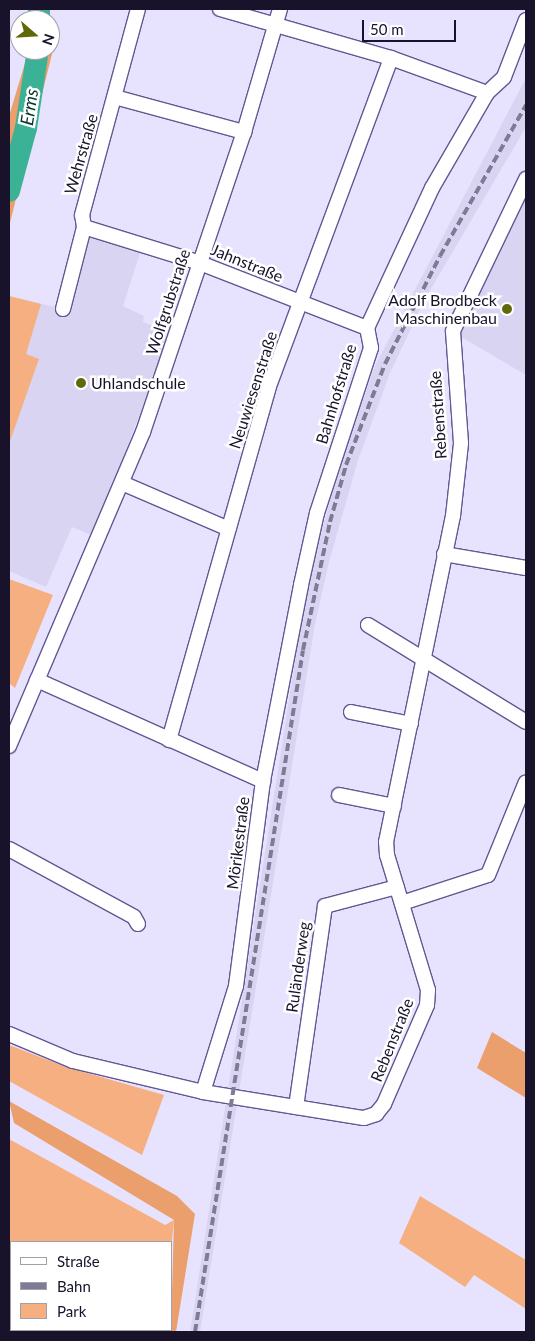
<!DOCTYPE html>
<html>
<head>
<meta charset="utf-8">
<style>
	body { margin:0 }
	#map { position:relative; width:535px; height:1341px; overflow:hidden; background:#e7e2fe; font-family:Lato,sans-serif }
	div>[style] { position:absolute }
	[style*='--x'] { left:calc(var(--x)*1px); top:calc(var(--y)*1px); width:calc(var(--w)*1px); rotate:calc(var(--a)*1deg) }
	.built>* { inset:0; background:#dad4f3 }
	.green>* { inset:0; background:#f6af80 }
	.forest>* { inset:0; background:#ea9f6c }
	.river>* { height:22px; margin:-11px; padding:0 11px; transform-origin:11px; border-radius:11px; background:#3bb196 }
	.roads { filter:drop-shadow(1px 0 #655693) drop-shadow(-1px 0 #655693) drop-shadow(0 1px #655693) drop-shadow(0 -1px #655693) }
	.minor>* { height:14px; margin:-7px; padding:0 7px; transform-origin:7px; border-radius:7px; background:#fff }
	.rail>* { height:4px; margin-top:-2px; transform-origin:0; background:repeating-linear-gradient(90deg,#807b95 0 8px,transparent 0 12px) }
	.dots>* { width:14px; height:14px; translate:-50% -50%; box-sizing:border-box; border:2px solid #fff; border-radius:50% }
	span { translate:-50% -50%; white-space:nowrap; text-align:center; line-height:1.15; -webkit-text-stroke:5px #fff; paint-order:stroke }
	.street-label { font-size:16px; color:#18122a }
	.poi-label { font-size:16px; color:#18122a }
	.right { translate:-100% -50%; text-align:right }
	.left { translate:0 -50%; text-align:left }
	.water-label { font-size:18px; color:#00362a; font-style:italic }
	.frame { position:absolute; inset:0; border:10px solid #18122a; pointer-events:none }
	.legend { position:absolute; left:10px; top:1241px; width:162px; height:90px; box-sizing:border-box; background:#fff; border:1px solid #a3a0aa; margin:0; padding:6px 9px; list-style:none; font-size:15px; color:#18122a }
	.legend li { display:flex; align-items:center; gap:10px; height:25px }
	.legend b { width:25px; border:1px solid #a3a0aa }
	.north { position:absolute; left:10px; top:10px; width:50px; height:50px; box-sizing:border-box; background:#fff; border:1px solid #a3a0aa; border-radius:50%; rotate:109deg; font-size:14px; font-weight:700; line-height:20px; text-align:center; color:#18122a }
	.north::after { content:''; display:block; margin:auto; width:18px; height:22px; background:#616809; clip-path:polygon(50% 0,100% 100%,50% 72%,0 100%) }
	.scale { position:absolute; left:362px; top:20px; width:94px; height:22px; box-sizing:border-box; border:2px solid #18122a; border-top:0; padding-left:6px; font-size:15px; line-height:18px; white-space:nowrap; color:#18122a; -webkit-text-stroke:4px #fff; paint-order:stroke }
</style>
</head>
<body>
<div id="map">
	<div class="built">
		<i style="clip-path:polygon(526px 78px,526px 127px,425px 299px,390px 373px,358px 460px,329px 562px,315px 624px,200px 1332px,190px 1332px,301px 623px,315px 557px,339px 468px,375px 366px)"></i>
		<i style="clip-path:polygon(526px 169px,526px 375px,463px 338px,451px 323px)"></i>
		<i style="clip-path:polygon(86px 235px,140px 253px,123px 306px,144px 316px,143px 322px,171px 333px,93px 536px,72px 527px,46px 587px,9px 571px,9px 296px,63px 309px)"></i>
	</div>
	<div class="green">
		<i style="clip-path:polygon(9px 296px,41px 304px,26px 354px,39px 359px,9px 444px)"></i>
		<i style="clip-path:polygon(9px 579px,53px 595px,15px 688px,9px 683px)"></i>
		<i style="clip-path:polygon(9px 1045px,66px 1067px,164px 1095px,142px 1155px,9px 1081px)"></i>
		<i style="clip-path:polygon(9px 1139px,165px 1225px,174px 1220px,171px 1251px,171px 1242px,11px 1242px,9px 1301px)"></i>
		<i style="clip-path:polygon(420px 1196px,526px 1260px,526px 1309px,474px 1275px,465px 1287px,399px 1243px)"></i>
		<i style="clip-path:polygon(58px 1330px,153px 1330px,151px 1332px)"></i>
	</div>
	<div class="forest">
		<i style="clip-path:polygon(50px 23px,52px 54px,9px 227px,9px 116px,29px 50px,50px 50px)"></i>
		<i style="clip-path:polygon(492px 1032px,526px 1053px,526px 1098px,477px 1068px)"></i>
		<i style="clip-path:polygon(9px 1101px,177px 1196px,195px 1214px,176px 1332px,151px 1332px,171px 1330px,174px 1220px,14px 1123px)"></i>
	</div>
	<div class="river">
		<i style="--x:39;--y:20;--w:11;--a:-90"></i>
		<i style="--x:9;--y:191;--w:65;--a:-74.9"></i>
		<i style="--x:26;--y:128;--w:79;--a:-81.3"></i>
	</div>
	<div class="roads">
		<div class="minor">
			<i style="--x:220;--y:9;--w:178;--a:16"></i>
			<i style="--x:391;--y:58;--w:102;--a:20"></i>
			<i style="--x:115;--y:97;--w:134;--a:15.2"></i>
			<i style="--x:84;--y:227;--w:121;--a:17.2"></i>
			<i style="--x:200;--y:263;--w:179;--a:21.3"></i>
			<i style="--x:63;--y:309;--w:85;--a:-75.6"></i>
			<i style="--x:84;--y:227;--w:12;--a:-99"></i>
			<i style="--x:82;--y:215;--w:213;--a:-74.8"></i>
			<i style="--x:122;--y:483;--w:116;--a:23.3"></i>
			<i style="--x:444;--y:554;--w:83;--a:9.7"></i>
			<i style="--x:368;--y:625;--w:185;--a:31.5"></i>
			<i style="--x:37;--y:680;--w:248;--a:24.1"></i>
			<i style="--x:351;--y:712;--w:61;--a:11.3"></i>
			<i style="--x:169;--y:740;--w:365;--a:-74.2"></i>
			<i style="--x:268;--y:389;--w:353;--a:-69.6"></i>
			<i style="--x:9;--y:746;--w:341;--a:-66.9"></i>
			<i style="--x:143;--y:432;--w:317;--a:-71.4"></i>
			<i style="--x:244;--y:132;--w:128;--a:-73.7"></i>
			<i style="--x:339;--y:795;--w:56;--a:11.3"></i>
			<i style="--x:9;--y:849;--w:142;--a:28.5"></i>
			<i style="--x:134;--y:917;--w:8;--a:60"></i>
			<i style="--x:402;--y:903;--w:90;--a:-18"></i>
			<i style="--x:488;--y:875;--w:100;--a:-67.8"></i>
			<i style="--x:9;--y:1034;--w:69;--a:22.9"></i>
			<i style="--x:73;--y:1061;--w:134;--a:13.4"></i>
			<i style="--x:203;--y:1092;--w:163;--a:9.2"></i>
			<i style="--x:364;--y:1118;--w:13;--a:-18"></i>
			<i style="--x:376;--y:1114;--w:13;--a:-51"></i>
			<i style="--x:384;--y:1104;--w:108;--a:-66.5"></i>
			<i style="--x:427;--y:1005;--w:15;--a:-86"></i>
			<i style="--x:428;--y:990;--w:141;--a:-106.9"></i>
			<i style="--x:387;--y:855;--w:13;--a:-94"></i>
			<i style="--x:386;--y:842;--w:333;--a:-78.4"></i>
			<i style="--x:453;--y:516;--w:73;--a:-83.7"></i>
			<i style="--x:461;--y:443;--w:112;--a:-94.1"></i>
			<i style="--x:453;--y:331;--w:169;--a:-64.3"></i>
			<i style="--x:203;--y:1092;--w:111;--a:-72.7"></i>
			<i style="--x:236;--y:986;--w:207;--a:-82.5"></i>
			<i style="--x:263;--y:781;--w:200;--a:-79"></i>
			<i style="--x:301;--y:585;--w:74;--a:-77.5"></i>
			<i style="--x:317;--y:513;--w:174;--a:-71.9"></i>
			<i style="--x:371;--y:348;--w:20;--a:-101"></i>
			<i style="--x:367;--y:328;--w:154;--a:-65.1"></i>
			<i style="--x:432;--y:188;--w:110;--a:-59.9"></i>
			<i style="--x:487;--y:93;--w:23;--a:-43"></i>
			<i style="--x:504;--y:77;--w:61;--a:-68.9"></i>
			<i style="--x:296;--y:1107;--w:203;--a:-81.8"></i>
			<i style="--x:325;--y:906;--w:74;--a:-14.8"></i>
		</div>
	</div>
	<div class="rail">
		<i style="--x:195;--y:1332;--w:690;--a:-81"></i>
		<i style="--x:303;--y:650;--w:131;--a:-78.1"></i>
		<i style="--x:330;--y:522;--w:59;--a:-74.3"></i>
		<i style="--x:346;--y:465;--w:108;--a:-68.9"></i>
		<i style="--x:385;--y:364;--w:121;--a:-63"></i>
		<i style="--x:440;--y:256;--w:174;--a:-60.3"></i>
	</div>
	<div class="dots">
		<i style="left:507px;top:309px;background:#616809"></i>
		<i style="left:81px;top:383px;background:#616809"></i>
	</div>
	<div class="street-label">
		<span style="left:81px;top:154px;rotate:-74deg">Wehrstraße</span>
		<span style="left:247px;top:263px;rotate:22deg">Jahnstraße</span>
		<span style="left:168px;top:302px;rotate:-72deg">Wolfgrubstraße</span>
		<span style="left:253px;top:390px;rotate:-72deg">Neuwiesenstraße</span>
		<span style="left:336px;top:394px;rotate:-73deg">Bahnhofstraße</span>
		<span style="left:438px;top:415px;rotate:-94deg">Rebenstraße</span>
		<span style="left:238px;top:843px;rotate:-83deg">Mörikestraße</span>
		<span style="left:298px;top:967px;rotate:-82deg">Ruländerweg</span>
		<span style="left:392px;top:1040px;rotate:-68deg">Rebenstraße</span>
	</div>
	<div class="poi-label">
		<span class="right" style="left:497px;top:309px">Adolf Brodbeck<br>Maschinenbau</span>
		<span class="left" style="left:91px;top:383px">Uhlandschule</span>
	</div>
	<div class="water-label">
		<span style="left:29px;top:107px;rotate:-81deg">Erms</span>
	</div>
	<div class="frame"></div>
	<ul class="legend">
	<li><b style="height:6px;background:#fff"></b>Straße</li>
	<li><b style="height:6px;background:#807b95"></b>Bahn</li>
	<li><b style="height:14px;background:#f6af80"></b>Park</li>
	</ul>
	<div class="north">N</div>
	<div class="scale">50 m</div>
</div>
</body>
</html>
